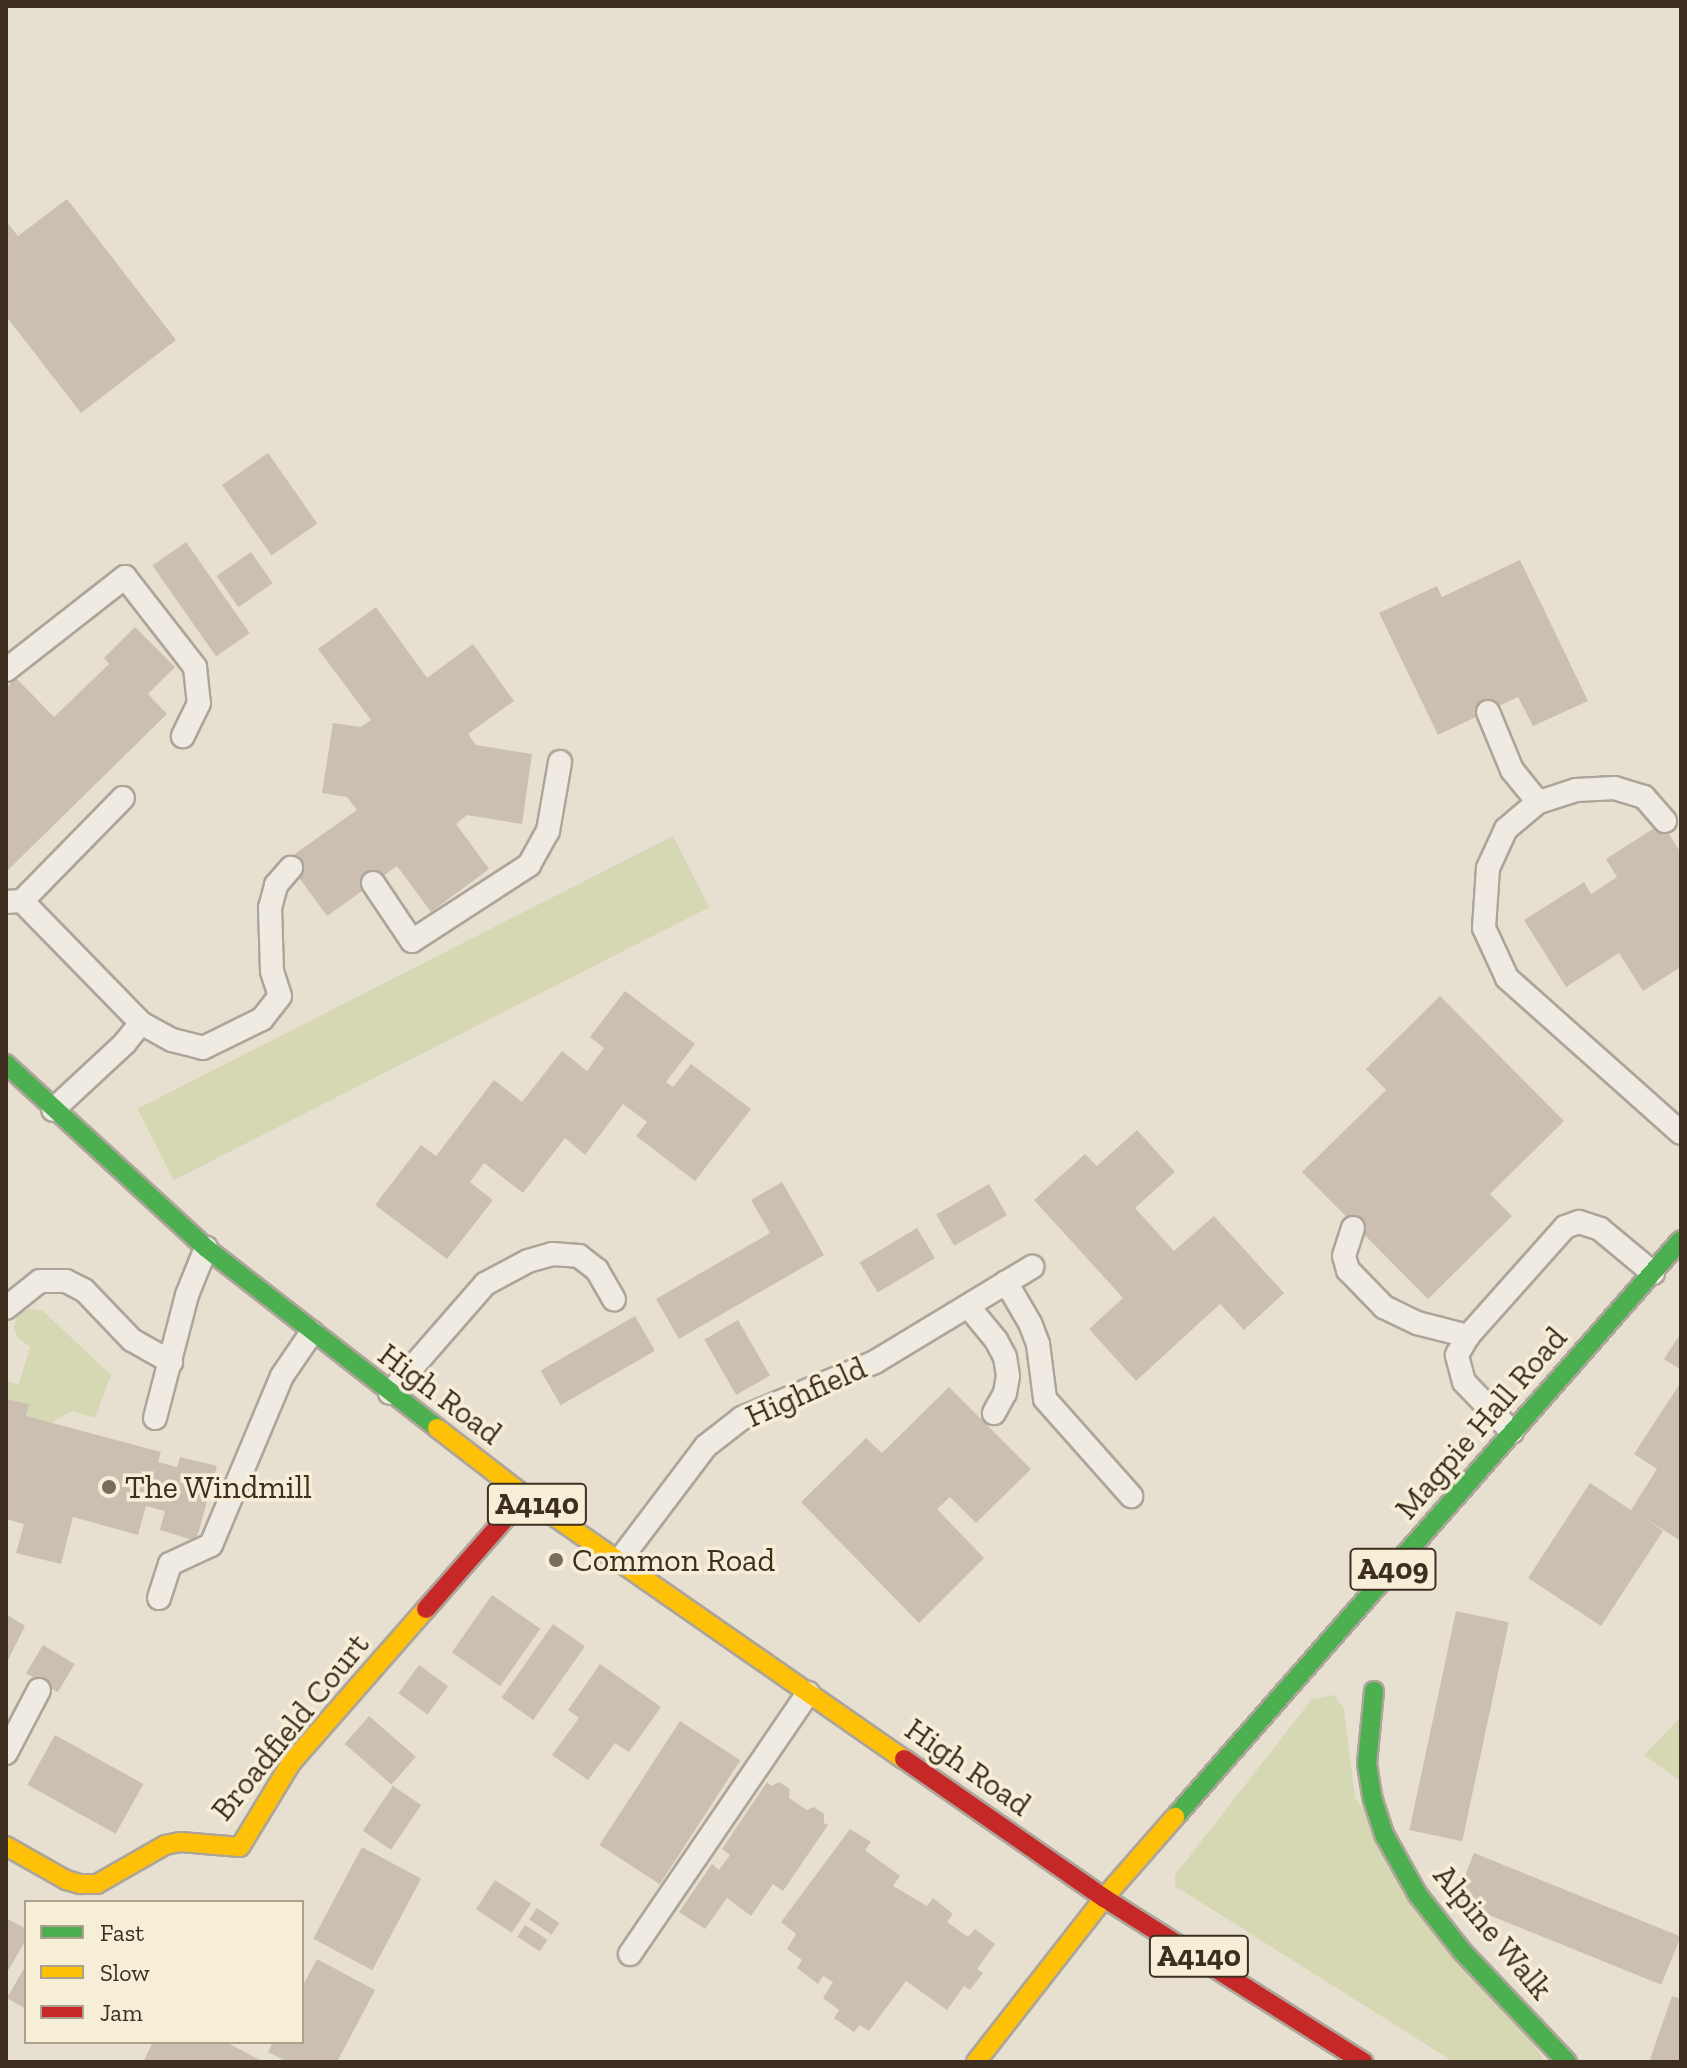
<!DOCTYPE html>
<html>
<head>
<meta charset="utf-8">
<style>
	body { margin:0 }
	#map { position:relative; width:1687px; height:2068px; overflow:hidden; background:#e7e0d1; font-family:"Zilla Slab",serif }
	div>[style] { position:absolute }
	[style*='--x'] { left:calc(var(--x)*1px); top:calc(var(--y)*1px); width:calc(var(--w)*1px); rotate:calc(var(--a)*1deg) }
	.green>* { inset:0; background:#d6d7b3; transform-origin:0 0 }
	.building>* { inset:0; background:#cbbfb2; transform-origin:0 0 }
	.roads { filter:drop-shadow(2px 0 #ada599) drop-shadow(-2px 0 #ada599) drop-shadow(0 2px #ada599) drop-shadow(0 -2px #ada599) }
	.lane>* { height:22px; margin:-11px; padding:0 11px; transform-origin:11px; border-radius:11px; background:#efebe3 }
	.fast>* { height:18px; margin:-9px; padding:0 9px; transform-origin:9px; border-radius:9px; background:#4caf50 }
	.slow>* { height:18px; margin:-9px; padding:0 9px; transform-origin:9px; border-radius:9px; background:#ffc107 }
	.jam>* { height:18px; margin:-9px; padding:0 9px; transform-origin:9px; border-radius:9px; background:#c62828 }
	.dots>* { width:22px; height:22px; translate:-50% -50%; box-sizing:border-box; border:4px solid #f7eed8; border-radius:50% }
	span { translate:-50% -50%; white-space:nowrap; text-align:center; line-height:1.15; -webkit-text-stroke:7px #f7eed8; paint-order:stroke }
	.shield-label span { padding:2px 6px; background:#f7eed8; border:2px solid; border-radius:6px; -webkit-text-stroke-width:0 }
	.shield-label { font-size:30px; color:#3d2e20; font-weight:700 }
	.street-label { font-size:32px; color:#3d2e20 }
	.poi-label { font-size:32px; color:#3d2e20 }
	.left { translate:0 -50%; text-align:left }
	.frame { position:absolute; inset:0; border:8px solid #3d2e20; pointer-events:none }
	.legend { position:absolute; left:24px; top:1900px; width:280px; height:144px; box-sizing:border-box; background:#f7eed8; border:2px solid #ada18e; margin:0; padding:10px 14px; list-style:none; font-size:24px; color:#3d2e20 }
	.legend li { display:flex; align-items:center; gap:16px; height:40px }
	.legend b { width:40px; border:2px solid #ada18e }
</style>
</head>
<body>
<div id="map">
	<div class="green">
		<i style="left:673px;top:836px;width:80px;height:601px;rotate:63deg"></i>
		<i style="clip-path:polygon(29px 1309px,43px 1311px,111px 1375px,95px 1418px,72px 1411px,51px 1423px,26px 1416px,29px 1404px,6px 1399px,6px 1381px,19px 1384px,30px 1347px,17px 1337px,14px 1327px,17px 1315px)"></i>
		<i style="clip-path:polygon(1334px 1695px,1344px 1709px,1355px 1798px,1546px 2062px,1454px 2062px,1175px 1886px,1175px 1875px,1312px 1699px)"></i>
		<i style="clip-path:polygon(1681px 1717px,1681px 1782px,1644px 1755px)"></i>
	</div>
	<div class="building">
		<i style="clip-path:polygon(67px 199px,176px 340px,81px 413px,6px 316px,6px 221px,18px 236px)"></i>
		<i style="left:268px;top:453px;width:86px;height:56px;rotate:55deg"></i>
		<i style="left:186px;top:542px;width:111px;height:41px;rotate:55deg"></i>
		<i style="left:251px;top:552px;width:38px;height:42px;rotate:55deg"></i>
		<i style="clip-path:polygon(1520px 560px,1588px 701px,1533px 726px,1518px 697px,1438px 735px,1379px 613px,1437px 586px,1442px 597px)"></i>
		<i style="clip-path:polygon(376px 607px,427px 678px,473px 644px,514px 701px,468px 734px,476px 745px,532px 754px,522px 824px,467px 815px,456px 824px,489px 869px,431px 912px,397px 866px,327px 916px,286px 860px,357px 810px,347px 797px,322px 793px,333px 723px,361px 727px,371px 720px,318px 649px)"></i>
		<i style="clip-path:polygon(135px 627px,175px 667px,148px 694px,167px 714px,6px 872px,6px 688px,16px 678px,54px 717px,109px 664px,104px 658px)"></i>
		<i style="clip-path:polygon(1662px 823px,1681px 853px,1681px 967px,1643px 991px,1619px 953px,1566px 987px,1524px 920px,1584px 882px,1591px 894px,1617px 877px,1606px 859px)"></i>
		<i style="clip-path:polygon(625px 991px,695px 1044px,666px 1082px,673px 1087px,691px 1064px,751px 1109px,695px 1181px,636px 1136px,647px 1122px,623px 1104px,585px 1155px,565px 1138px,523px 1193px,484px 1163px,470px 1182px,493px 1200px,447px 1259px,375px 1205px,421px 1145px,436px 1156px,494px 1080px,522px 1102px,562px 1051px,587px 1071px,604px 1048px,590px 1037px)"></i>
		<i style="clip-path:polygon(1440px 996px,1564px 1121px,1490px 1194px,1512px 1216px,1428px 1299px,1302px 1172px,1386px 1090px,1366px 1069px)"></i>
		<i style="clip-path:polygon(1137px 1130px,1175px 1172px,1135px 1208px,1174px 1251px,1214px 1216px,1284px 1293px,1244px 1330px,1220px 1304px,1136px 1381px,1089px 1329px,1123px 1298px,1034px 1200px,1085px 1154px,1097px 1166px)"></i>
		<i style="clip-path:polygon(782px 1182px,824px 1255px,679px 1339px,656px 1299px,770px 1233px,751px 1200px)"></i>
		<i style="left:989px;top:1184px;width:36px;height:61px;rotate:60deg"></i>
		<i style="left:917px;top:1228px;width:35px;height:67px;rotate:59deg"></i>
		<i style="left:635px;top:1316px;width:40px;height:109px;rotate:60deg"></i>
		<i style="left:738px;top:1320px;width:64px;height:39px;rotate:60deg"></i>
		<i style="clip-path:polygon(1679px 1336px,1681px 1337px,1681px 1370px,1664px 1359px)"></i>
		<i style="clip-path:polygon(1679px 1385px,1681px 1541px,1646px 1519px,1663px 1531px,1601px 1626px,1528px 1578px,1590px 1483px,1631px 1510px,1657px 1469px,1634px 1454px)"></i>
		<i style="clip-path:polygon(949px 1387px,1031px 1469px,976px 1523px,950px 1497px,937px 1509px,984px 1558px,919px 1623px,801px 1502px,866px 1438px,882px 1453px)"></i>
		<i style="clip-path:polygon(6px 1399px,29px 1404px,26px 1416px,161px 1452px,158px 1462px,177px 1467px,180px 1457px,217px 1466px,196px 1541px,160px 1530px,165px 1511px,146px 1506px,138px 1535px,73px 1517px,61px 1564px,16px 1553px,24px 1524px,6px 1519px)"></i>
		<i style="left:492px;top:1595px;width:59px;height:70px;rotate:35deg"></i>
		<i style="left:1456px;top:1611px;width:54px;height:224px;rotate:12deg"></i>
		<i style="clip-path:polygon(6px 1614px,25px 1626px,6px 1664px)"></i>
		<i style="left:553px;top:1624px;width:39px;height:90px;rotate:35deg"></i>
		<i style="left:43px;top:1645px;width:37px;height:33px;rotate:31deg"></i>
		<i style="clip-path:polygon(600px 1664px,661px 1707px,629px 1752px,615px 1743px,588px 1780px,552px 1755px,579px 1718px,568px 1710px)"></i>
		<i style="left:419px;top:1665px;width:36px;height:35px;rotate:36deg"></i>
		<i style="left:369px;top:1716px;width:62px;height:37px;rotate:41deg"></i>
		<i style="left:680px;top:1721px;width:72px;height:148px;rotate:33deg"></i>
		<i style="left:55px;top:1735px;width:101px;height:57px;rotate:29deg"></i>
		<i style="clip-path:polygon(767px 1782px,771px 1786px,779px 1782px,790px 1789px,789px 1798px,807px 1810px,814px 1807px,824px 1814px,824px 1823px,828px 1825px,783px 1891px,773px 1884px,751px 1916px,727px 1898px,705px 1929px,679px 1912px,712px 1864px,719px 1870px,730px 1855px,722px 1849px)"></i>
		<i style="left:393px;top:1786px;width:34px;height:54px;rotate:34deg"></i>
		<i style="clip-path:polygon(850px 1829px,871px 1842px,865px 1850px,900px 1876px,893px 1886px,927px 1906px,933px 1898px,953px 1914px,947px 1922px,968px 1937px,975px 1929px,995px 1944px,977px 1969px,983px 1973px,970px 1990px,964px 1986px,947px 2010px,906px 1981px,869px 2031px,860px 2025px,854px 2032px,834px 2018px,839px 2010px,823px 1998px,833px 1982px,823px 1976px,818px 1984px,797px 1968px,802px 1960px,787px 1949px,796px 1934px,781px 1922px)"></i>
		<i style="left:362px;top:1847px;width:67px;height:104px;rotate:28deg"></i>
		<i style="left:1474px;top:1853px;width:223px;height:52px;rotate:22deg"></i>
		<i style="left:495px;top:1880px;width:43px;height:35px;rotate:33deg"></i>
		<i style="left:537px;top:1908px;width:27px;height:14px;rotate:34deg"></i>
		<i style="clip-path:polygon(6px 1918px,26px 1929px,26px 1940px,6px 1974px)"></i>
		<i style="left:525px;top:1925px;width:27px;height:14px;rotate:33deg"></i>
		<i style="clip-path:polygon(317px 1959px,375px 1990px,337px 2062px,288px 2062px,268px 2052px,273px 2042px,302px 2042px,302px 1987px)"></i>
		<i style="clip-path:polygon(26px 1965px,26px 2009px,7px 1998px)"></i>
		<i style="clip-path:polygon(1672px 1996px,1681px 1999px,1681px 2062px,1649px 2062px)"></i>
		<i style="clip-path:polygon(153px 2042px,226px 2042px,260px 2060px,143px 2062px)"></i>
	</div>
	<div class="roads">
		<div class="lane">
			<i style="--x:6;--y:670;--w:151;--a:-38"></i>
			<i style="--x:125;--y:577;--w:114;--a:52.1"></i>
			<i style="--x:195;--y:667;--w:36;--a:84"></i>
			<i style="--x:199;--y:703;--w:37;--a:116"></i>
			<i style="--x:1488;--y:712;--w:63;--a:67.5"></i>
			<i style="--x:1512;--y:770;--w:41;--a:50.9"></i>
			<i style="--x:1665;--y:821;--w:32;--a:-131"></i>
			<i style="--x:1644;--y:797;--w:30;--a:-163"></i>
			<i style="--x:1615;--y:788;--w:39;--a:177"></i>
			<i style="--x:1576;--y:790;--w:40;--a:162"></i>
			<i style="--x:1538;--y:802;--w:42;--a:139.8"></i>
			<i style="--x:1506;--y:829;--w:43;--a:114.8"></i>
			<i style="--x:1488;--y:868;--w:60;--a:93.8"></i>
			<i style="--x:1484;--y:928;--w:55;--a:65.3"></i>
			<i style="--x:1507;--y:978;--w:233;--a:41.7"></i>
			<i style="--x:373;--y:883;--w:70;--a:56.1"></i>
			<i style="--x:412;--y:941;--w:140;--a:-33"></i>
			<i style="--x:529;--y:865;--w:39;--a:-61"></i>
			<i style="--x:548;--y:831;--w:70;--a:-80.1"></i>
			<i style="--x:22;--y:901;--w:170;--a:45.7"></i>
			<i style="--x:141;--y:1023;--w:26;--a:129"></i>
			<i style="--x:125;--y:1043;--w:98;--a:137.1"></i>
			<i style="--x:6;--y:902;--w:16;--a:-4"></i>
			<i style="--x:22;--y:901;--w:144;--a:-45.6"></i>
			<i style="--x:141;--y:1023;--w:35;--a:29"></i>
			<i style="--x:172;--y:1040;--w:32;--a:14"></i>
			<i style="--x:203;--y:1048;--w:66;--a:-26.2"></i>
			<i style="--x:262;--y:1019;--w:29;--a:-52"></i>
			<i style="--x:280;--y:996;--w:26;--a:-108"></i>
			<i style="--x:272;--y:971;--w:63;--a:-91.8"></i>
			<i style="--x:270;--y:908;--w:24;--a:-75"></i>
			<i style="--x:276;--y:885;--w:23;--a:-49"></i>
			<i style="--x:1353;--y:1228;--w:29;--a:108"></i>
			<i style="--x:1344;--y:1256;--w:15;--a:74"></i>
			<i style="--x:1348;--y:1270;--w:52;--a:45.8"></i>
			<i style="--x:1384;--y:1307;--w:37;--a:26"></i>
			<i style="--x:1417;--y:1323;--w:53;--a:14.3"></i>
			<i style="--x:1006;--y:1282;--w:48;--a:59.7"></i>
			<i style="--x:1030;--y:1323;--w:22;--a:69"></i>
			<i style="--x:1038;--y:1344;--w:55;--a:82.7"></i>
			<i style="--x:1045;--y:1399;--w:130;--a:48.4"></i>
			<i style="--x:968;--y:1306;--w:44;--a:50.5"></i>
			<i style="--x:996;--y:1340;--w:19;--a:62"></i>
			<i style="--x:1005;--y:1357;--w:19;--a:81"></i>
			<i style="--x:1008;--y:1376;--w:17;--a:100"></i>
			<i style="--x:1005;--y:1393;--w:23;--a:119"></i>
			<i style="--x:6;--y:1308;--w:43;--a:-38.5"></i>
			<i style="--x:40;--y:1281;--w:26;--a:0"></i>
			<i style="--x:66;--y:1281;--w:20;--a:27"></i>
			<i style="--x:84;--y:1290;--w:69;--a:46.2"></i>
			<i style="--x:132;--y:1340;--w:45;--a:29.4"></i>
			<i style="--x:390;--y:1393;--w:145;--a:-48.9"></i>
			<i style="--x:485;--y:1284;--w:49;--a:-28.1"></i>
			<i style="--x:528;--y:1261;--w:25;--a:-16"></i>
			<i style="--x:552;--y:1254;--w:27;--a:4"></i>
			<i style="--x:579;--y:1256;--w:23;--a:38"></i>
			<i style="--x:597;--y:1270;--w:34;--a:60"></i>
			<i style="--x:155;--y:1418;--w:127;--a:-75.4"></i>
			<i style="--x:187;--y:1295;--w:51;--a:-68"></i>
			<i style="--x:1512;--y:1432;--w:69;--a:-133.8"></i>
			<i style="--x:1464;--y:1382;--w:28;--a:-105"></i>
			<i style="--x:1457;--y:1355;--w:22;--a:-60"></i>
			<i style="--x:1468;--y:1336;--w:146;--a:-48.3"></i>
			<i style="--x:1565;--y:1227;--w:15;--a:-20"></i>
			<i style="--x:1579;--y:1222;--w:22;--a:18"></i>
			<i style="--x:1600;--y:1229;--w:69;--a:39.7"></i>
			<i style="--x:619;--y:1561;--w:144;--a:-52.9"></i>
			<i style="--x:706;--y:1446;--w:46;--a:-37.9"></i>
			<i style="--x:742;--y:1418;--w:144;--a:-22.8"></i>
			<i style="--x:875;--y:1362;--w:184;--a:-31.2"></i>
			<i style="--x:159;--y:1598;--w:36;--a:-72"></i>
			<i style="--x:170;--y:1564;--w:45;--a:-24.9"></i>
			<i style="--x:211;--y:1545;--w:183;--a:-67.2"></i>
			<i style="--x:282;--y:1376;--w:53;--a:-55.7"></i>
			<i style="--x:6;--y:1753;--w:71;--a:-62.4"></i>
			<i style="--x:630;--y:1954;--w:316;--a:-55.7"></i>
		</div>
		<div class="fast">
			<i style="--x:6;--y:1064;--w:272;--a:42.6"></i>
			<i style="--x:206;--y:1248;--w:293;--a:37.9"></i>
			<i style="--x:1374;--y:1691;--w:73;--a:95.5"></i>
			<i style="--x:1367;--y:1764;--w:36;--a:81"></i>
			<i style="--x:1373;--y:1800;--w:38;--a:72"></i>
			<i style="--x:1385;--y:1836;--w:68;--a:60.8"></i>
			<i style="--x:1418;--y:1895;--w:71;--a:51.8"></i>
			<i style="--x:1462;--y:1951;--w:153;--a:46.6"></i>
			<i style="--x:1175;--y:1817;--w:767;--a:-48.75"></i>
		</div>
		<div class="slow">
			<i style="--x:437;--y:1428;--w:111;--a:37.7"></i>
			<i style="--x:525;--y:1496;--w:461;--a:34.8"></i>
			<i style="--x:6;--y:1846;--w:69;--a:29.5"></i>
			<i style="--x:66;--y:1880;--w:15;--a:16"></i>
			<i style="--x:80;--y:1884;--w:17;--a:0"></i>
			<i style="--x:97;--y:1884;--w:78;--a:-29.8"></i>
			<i style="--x:165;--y:1845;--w:16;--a:-11"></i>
			<i style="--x:181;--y:1842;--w:59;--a:4.8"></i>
			<i style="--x:240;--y:1847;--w:98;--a:-58.7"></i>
			<i style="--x:291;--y:1763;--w:205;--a:-48.8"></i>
			<i style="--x:976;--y:2062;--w:208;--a:-52"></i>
			<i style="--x:1104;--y:1898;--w:108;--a:-48.8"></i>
		</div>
		<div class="jam">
			<i style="--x:426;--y:1609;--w:150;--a:-48.8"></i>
			<i style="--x:904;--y:1759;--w:244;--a:34.8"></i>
			<i style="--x:1104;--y:1898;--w:307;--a:32.3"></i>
		</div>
	</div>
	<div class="dots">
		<i style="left:109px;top:1487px;background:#786c5e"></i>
		<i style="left:556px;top:1560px;background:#786c5e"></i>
	</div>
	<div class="shield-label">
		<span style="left:537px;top:1504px">A4140</span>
		<span style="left:1393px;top:1569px">A409</span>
		<span style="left:1199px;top:1956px">A4140</span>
	</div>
	<div class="street-label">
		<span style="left:806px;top:1392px;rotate:-24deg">Highfield</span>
		<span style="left:440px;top:1394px;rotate:37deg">High Road</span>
		<span style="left:1481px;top:1423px;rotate:-49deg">Magpie Hall Road</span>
		<span style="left:290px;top:1727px;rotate:-51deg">Broadfield Court</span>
		<span style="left:968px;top:1767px;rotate:35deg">High Road</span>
		<span style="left:1493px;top:1932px;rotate:50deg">Alpine Walk</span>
	</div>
	<div class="poi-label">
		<span class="left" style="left:125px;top:1487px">The Windmill</span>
		<span class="left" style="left:572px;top:1560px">Common Road</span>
	</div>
	<div class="frame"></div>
	<ul class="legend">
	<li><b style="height:10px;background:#4caf50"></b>Fast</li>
	<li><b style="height:10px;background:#ffc107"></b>Slow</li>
	<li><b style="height:10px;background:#c62828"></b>Jam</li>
	</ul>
</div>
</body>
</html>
